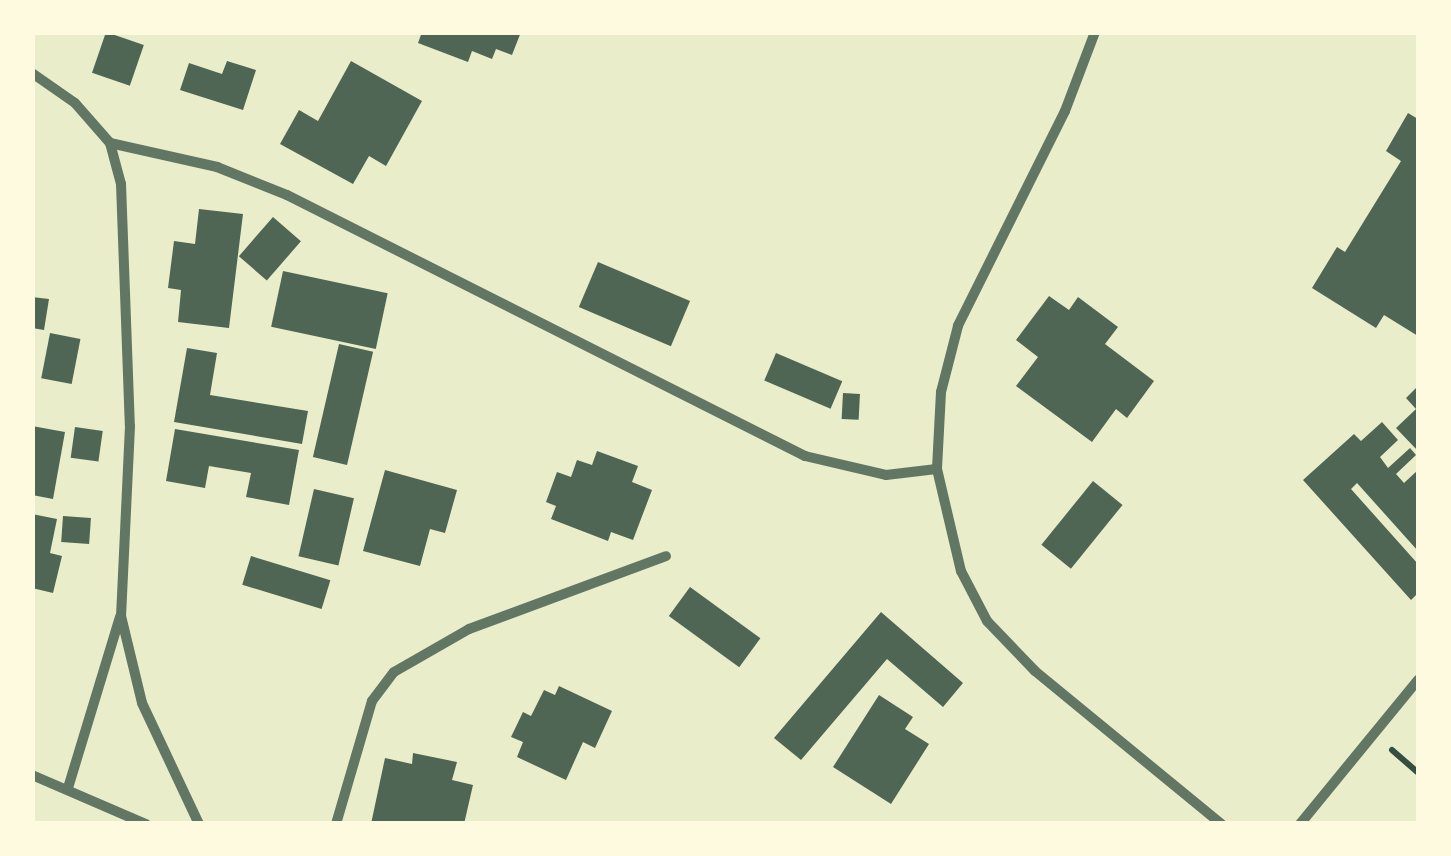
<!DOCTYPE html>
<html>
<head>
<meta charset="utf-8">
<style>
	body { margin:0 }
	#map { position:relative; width:1451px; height:856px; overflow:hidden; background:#e9edc9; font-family:"Fira Sans",sans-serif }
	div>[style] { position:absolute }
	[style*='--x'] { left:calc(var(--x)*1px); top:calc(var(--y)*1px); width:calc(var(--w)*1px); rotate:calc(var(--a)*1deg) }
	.building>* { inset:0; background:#4f6655; transform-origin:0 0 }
	.path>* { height:6px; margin:-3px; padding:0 3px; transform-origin:3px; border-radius:3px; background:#344e41 }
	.minor>* { height:10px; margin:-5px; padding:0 5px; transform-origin:5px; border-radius:5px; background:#617663 }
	span { translate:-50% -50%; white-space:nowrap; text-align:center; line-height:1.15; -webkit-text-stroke:10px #fefae0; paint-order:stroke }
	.frame { position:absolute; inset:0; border:35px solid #fefae0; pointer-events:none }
</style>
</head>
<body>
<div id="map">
	<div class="building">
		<i style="left:106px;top:32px;width:40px;height:43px;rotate:19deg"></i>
		<i style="clip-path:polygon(422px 32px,521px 32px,512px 55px,496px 49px,492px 59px,472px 51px,468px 62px,418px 43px)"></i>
		<i style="clip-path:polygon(227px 61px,256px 70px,243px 110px,180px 90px,189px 63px,222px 74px)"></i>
		<i style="clip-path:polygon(351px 61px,422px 101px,386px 166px,369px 156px,353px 184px,280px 144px,299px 110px,318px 121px)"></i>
		<i style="clip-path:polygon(1408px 113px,1418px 119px,1418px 336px,1384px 315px,1376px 328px,1312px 288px,1337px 247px,1345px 252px,1401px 161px,1386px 151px)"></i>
		<i style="clip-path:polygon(199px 209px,243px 214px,229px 328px,178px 322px,181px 290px,168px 288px,174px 241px,195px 244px)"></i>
		<i style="left:273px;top:217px;width:37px;height:52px;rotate:41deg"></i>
		<i style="left:598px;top:262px;width:100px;height:49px;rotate:23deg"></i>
		<i style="left:283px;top:271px;width:107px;height:57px;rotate:12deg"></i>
		<i style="clip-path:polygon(1049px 296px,1069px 310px,1078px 297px,1118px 327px,1105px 344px,1154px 381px,1127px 418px,1116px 409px,1092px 442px,1016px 386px,1038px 357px,1016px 340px)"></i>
		<i style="clip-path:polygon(32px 297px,49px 299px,44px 330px,32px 328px)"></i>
		<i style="left:50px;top:333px;width:31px;height:46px;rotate:11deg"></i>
		<i style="left:339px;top:344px;width:35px;height:116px;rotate:13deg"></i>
		<i style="clip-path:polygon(187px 348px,217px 353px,210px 395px,308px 411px,302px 444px,174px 422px)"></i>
		<i style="left:776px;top:353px;width:72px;height:30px;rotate:23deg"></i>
		<i style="clip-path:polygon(1418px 386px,1418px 451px,1396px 428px,1416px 409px,1406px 398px)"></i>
		<i style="left:843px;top:393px;width:17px;height:26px;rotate:3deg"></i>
		<i style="clip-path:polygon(1382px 422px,1398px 440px,1380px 457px,1388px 468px,1410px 448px,1416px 455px,1396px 474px,1404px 483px,1418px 470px,1418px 551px,1357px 483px,1351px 489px,1418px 564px,1418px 593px,1411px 600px,1303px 480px,1354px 434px,1361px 441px)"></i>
		<i style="clip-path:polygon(32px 426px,65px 432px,53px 499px,32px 495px)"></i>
		<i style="left:75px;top:427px;width:28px;height:31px;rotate:8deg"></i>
		<i style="clip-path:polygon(175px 429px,299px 450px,289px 505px,246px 497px,251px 473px,209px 466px,205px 488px,166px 481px)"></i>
		<i style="clip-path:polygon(597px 451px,638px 466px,632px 482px,652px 490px,633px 540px,611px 532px,608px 541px,551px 519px,556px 506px,546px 502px,557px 472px,571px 477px,577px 460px,592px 465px)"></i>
		<i style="clip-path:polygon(385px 470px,457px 490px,445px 533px,430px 529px,420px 566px,363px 551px)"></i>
		<i style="left:1093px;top:481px;width:38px;height:82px;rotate:39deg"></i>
		<i style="left:314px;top:489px;width:41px;height:69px;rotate:13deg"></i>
		<i style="clip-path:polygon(32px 514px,57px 519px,50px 553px,62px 556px,53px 593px,32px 588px)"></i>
		<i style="left:63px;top:516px;width:28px;height:26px;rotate:4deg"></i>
		<i style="left:251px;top:556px;width:83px;height:30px;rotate:17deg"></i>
		<i style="left:690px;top:587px;width:87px;height:36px;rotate:36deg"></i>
		<i style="clip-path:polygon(881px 612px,963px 683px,943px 707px,887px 659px,801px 760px,774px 738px)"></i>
		<i style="clip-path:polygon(559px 686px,612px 711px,595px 748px,583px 742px,566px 780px,517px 757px,523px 742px,511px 737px,523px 712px,531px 716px,544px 690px,555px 695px)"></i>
		<i style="clip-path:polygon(879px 695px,913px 717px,905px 729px,929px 744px,891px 804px,833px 767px)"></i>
		<i style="clip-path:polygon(413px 753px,457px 762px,452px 780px,473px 785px,464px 824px,371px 824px,385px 758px,412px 764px)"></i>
	</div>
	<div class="path">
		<i style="--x:1392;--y:750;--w:35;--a:41"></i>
	</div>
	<div class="minor">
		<i style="--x:1095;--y:32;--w:85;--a:110.8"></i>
		<i style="--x:1065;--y:111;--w:240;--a:116.5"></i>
		<i style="--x:958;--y:326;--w:68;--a:104.4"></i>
		<i style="--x:941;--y:392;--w:77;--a:93"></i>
		<i style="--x:937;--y:469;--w:105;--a:76.8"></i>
		<i style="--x:961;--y:571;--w:56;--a:62.5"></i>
		<i style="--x:987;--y:621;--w:69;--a:46.2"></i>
		<i style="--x:1035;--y:671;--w:241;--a:39.4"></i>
		<i style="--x:32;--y:73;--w:52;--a:34.9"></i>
		<i style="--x:75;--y:103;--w:53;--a:48.8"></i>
		<i style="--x:110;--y:143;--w:42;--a:75"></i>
		<i style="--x:121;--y:184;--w:242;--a:87.9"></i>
		<i style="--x:130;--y:426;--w:190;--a:92.7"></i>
		<i style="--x:121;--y:616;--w:89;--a:76.4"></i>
		<i style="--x:142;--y:703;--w:134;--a:64.8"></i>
		<i style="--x:110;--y:143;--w:110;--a:12.6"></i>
		<i style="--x:217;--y:167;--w:75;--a:21.8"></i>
		<i style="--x:287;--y:195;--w:580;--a:26.74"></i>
		<i style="--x:805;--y:456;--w:83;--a:13.2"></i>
		<i style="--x:886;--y:475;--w:51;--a:-6.7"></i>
		<i style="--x:32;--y:775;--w:124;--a:23.3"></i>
		<i style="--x:68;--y:788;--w:179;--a:-73.1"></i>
		<i style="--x:336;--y:824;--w:128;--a:-73.7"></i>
		<i style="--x:372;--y:701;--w:36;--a:-53"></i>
		<i style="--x:394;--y:672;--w:86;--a:-29.8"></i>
		<i style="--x:469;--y:629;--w:210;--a:-20.3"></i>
		<i style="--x:1300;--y:824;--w:186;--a:-50.7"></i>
	</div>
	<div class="frame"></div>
</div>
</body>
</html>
